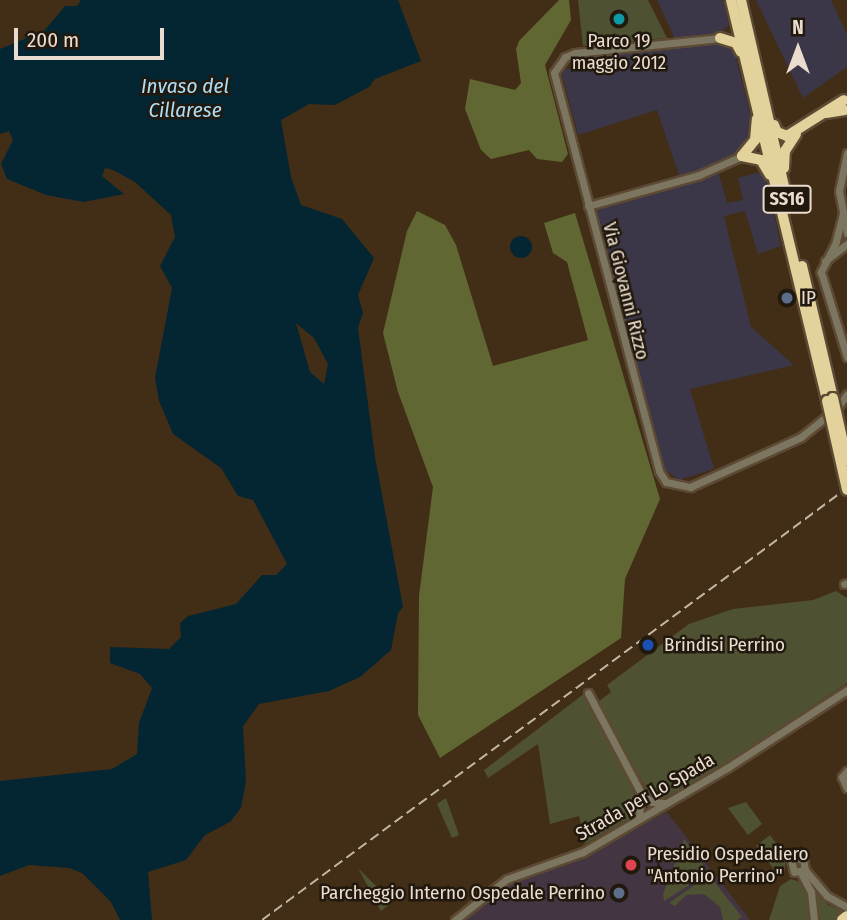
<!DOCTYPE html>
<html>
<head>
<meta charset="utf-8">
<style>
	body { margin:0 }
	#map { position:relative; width:847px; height:920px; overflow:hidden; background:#422e16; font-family:"Fira Sans Condensed",sans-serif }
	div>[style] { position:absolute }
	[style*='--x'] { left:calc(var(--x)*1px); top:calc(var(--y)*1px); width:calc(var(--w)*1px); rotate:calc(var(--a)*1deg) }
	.industrial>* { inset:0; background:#3b3749 }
	.medical>* { inset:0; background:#433542 }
	.green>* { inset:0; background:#4e5232 }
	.forest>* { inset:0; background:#616733 }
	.water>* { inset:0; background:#042532 }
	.round { border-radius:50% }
	.roads { filter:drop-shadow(2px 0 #5d4a34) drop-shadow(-2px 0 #5d4a34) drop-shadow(0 2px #5d4a34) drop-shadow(0 -2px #5d4a34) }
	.minor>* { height:7px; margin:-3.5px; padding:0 3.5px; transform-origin:3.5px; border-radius:3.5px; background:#7c7660 }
	.highway>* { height:10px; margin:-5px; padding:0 5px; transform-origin:5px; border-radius:5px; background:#e3d29b }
	.rail>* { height:2px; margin-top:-1px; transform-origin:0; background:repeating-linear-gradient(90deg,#c4b5a5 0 10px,transparent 0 15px) }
	.bridges { filter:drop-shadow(2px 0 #5d4a34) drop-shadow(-2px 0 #5d4a34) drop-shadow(0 2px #5d4a34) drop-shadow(0 -2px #5d4a34) }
	.highway-bridge>* { height:10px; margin:-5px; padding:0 5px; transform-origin:5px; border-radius:5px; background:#e3d29b }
	.dots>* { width:19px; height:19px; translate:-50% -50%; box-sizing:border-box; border:4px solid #22190e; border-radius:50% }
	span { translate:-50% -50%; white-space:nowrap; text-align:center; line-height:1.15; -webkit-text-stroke:5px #22190e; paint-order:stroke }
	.shield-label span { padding:2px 5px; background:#22190e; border:2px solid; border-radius:5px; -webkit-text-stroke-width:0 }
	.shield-label { font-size:18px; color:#eaddcf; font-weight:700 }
	.poi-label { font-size:19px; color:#eaddcf }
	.left { translate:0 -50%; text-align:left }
	.right { translate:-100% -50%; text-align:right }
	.street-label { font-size:19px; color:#eaddcf }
	.water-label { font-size:21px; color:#acdef7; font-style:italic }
	.north { position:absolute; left:763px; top:14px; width:70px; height:70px; -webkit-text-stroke:5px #22190e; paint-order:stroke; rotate:0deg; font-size:19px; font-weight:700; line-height:28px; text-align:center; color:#eaddcf }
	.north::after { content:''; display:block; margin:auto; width:24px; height:32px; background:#eaddcf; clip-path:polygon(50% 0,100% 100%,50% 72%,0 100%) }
	.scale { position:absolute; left:14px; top:28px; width:150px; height:32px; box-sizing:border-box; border:4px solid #eaddcf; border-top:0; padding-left:9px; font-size:21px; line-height:24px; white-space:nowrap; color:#eaddcf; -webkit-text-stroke:5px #22190e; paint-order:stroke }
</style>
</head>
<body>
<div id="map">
	<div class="industrial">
		<i style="clip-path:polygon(657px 0,723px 0,729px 25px,718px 34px,735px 54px,753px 125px,739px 153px,680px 178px,657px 110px,578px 135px,561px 71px,621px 53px,679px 47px)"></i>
		<i style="clip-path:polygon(756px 0,831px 0,847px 35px,847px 67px,803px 98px)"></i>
		<i style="clip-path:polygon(718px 171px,727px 203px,743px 200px,738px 178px,764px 171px,781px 246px,758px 254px,745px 211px,724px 216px,751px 327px,794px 365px,690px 389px,714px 469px,679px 480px,663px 468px,595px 211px)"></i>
	</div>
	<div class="medical">
		<i style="clip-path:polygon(667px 812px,750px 920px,462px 920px,510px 882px,570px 862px)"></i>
	</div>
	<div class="green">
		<i style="clip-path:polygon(578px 0,648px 0,667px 38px,583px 46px)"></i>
		<i style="clip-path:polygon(836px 591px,847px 598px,847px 683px,729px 761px,665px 798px,652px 799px,598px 702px,611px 692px,607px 685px,689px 624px,733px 609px,813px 600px)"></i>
		<i style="clip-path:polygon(585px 693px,639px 803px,632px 817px,585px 844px,579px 816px,550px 824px,538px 744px,488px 778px,484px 770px)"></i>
		<i style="clip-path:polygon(446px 798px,459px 835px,452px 838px,437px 804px)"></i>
		<i style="clip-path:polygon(746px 802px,762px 824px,748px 835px,728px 808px)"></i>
		<i style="clip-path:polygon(770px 835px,786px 857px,785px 870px,779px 876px,756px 846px)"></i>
		<i style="clip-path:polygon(684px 839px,709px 873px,664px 901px,663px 894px)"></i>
		<i style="clip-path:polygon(358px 868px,392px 902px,381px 911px)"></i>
		<i style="clip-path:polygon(709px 875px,742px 917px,737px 920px,723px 920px,720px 907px,704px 894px,686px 895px,675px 906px,669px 903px)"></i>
		<i style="clip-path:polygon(791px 879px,804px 883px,810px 920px,769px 920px,780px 886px)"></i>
		<i style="clip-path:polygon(813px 885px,828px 905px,847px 912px,835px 920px,818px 920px)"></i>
	</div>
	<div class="forest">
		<i style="clip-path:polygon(559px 0,569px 0,571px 20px,545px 65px,568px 154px,562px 162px,537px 159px,529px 150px,491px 159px,481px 150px,465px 109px,470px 79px,515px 90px,521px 83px,516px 49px,519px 41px)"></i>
		<i style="clip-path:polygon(417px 211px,445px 225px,456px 245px,493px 366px,588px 340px,567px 262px,553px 253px,544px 223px,575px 213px,660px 499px,625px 579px,621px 638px,440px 758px,418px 715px,419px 596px,433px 487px,398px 392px,383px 333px,407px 231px)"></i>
	</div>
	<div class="water">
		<i style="clip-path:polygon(evenodd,81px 0,398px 0,421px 61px,375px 79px,369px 87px,335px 105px,309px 104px,281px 120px,291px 177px,301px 205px,342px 219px,374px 258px,358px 295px,363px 313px,358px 328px,375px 457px,403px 607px,398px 613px,391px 650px,360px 677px,329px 691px,259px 704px,243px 726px,246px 781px,241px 808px,230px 822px,205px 835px,186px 860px,148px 872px,152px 920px,120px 920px,111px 902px,82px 873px,69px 868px,29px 865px,0 876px,0 781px,112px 769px,137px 754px,139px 723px,152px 688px,140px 674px,110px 663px,110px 647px,169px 649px,181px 637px,180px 623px,188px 616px,236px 604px,262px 575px,276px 575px,287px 564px,253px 500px,238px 496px,221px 468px,173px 434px,159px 401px,155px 378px,172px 288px,160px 266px,175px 237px,171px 215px,135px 182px,113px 170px,105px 168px,102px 176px,124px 194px,84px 202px,46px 195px,7px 179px,1px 164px,13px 140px,9px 131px,0 134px,0 49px,44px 31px,65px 6px,77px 6px,81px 0,296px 323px,314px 338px,328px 364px,324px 384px,310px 372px,296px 323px)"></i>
		<i class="round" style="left:510px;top:236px;width:22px;height:22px"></i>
	</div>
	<div class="roads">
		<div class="minor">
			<i style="--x:720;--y:38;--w:146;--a:174.1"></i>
			<i style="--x:575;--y:53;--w:11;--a:158"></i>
			<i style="--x:565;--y:57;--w:19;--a:125"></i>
			<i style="--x:554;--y:73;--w:412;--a:75.2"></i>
			<i style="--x:659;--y:471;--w:13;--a:58"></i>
			<i style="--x:666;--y:482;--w:25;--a:12"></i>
			<i style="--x:690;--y:487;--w:122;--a:-24.2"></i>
			<i style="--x:801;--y:437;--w:46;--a:-38.9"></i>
			<i style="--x:837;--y:408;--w:17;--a:-54"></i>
			<i style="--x:847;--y:153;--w:39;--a:102"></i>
			<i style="--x:839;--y:191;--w:43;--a:79.2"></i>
			<i style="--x:588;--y:206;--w:115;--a:-15.6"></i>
			<i style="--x:699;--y:175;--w:47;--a:-23.8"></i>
			<i style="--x:843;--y:213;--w:30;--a:104"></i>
			<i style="--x:836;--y:242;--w:34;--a:117"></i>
			<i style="--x:821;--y:272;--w:89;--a:73"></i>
			<i style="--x:825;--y:261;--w:28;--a:-38"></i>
			<i style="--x:844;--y:584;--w:3;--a:-18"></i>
			<i style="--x:588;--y:693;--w:113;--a:62.1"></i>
			<i style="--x:641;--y:793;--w:14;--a:39"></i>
			<i style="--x:652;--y:802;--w:12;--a:5"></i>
			<i style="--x:847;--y:771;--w:8;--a:130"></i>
			<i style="--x:842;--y:777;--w:12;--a:66"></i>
			<i style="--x:639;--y:819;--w:26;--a:-86"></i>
			<i style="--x:805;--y:870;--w:11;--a:170"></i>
			<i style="--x:794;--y:872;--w:12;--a:-104"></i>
			<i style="--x:791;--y:860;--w:12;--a:-9"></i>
			<i style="--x:803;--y:858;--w:12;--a:81"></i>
			<i style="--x:805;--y:870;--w:34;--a:50"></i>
			<i style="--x:827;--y:896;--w:23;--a:29"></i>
			<i style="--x:801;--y:873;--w:21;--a:62"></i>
			<i style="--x:811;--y:892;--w:28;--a:84"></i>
			<i style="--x:455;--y:920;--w:66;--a:-38.3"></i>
			<i style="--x:507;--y:879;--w:81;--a:-19.6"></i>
			<i style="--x:583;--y:852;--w:167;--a:-30.3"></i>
			<i style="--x:727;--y:768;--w:143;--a:-33"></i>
		</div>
		<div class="highway">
			<i style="--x:731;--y:0;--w:412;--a:76.5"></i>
			<i style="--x:741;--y:0;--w:205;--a:77"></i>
			<i style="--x:720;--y:38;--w:17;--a:17"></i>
			<i style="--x:736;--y:43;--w:10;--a:61"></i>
			<i style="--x:826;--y:113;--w:19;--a:-9"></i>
			<i style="--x:774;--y:125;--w:8;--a:67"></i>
			<i style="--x:777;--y:132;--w:11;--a:22"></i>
			<i style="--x:787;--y:136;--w:67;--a:-32.3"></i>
			<i style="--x:742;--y:156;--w:21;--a:-51"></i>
			<i style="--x:755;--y:140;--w:21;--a:-85"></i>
			<i style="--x:742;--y:156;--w:19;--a:12"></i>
			<i style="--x:761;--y:160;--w:17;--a:59"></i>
			<i style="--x:784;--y:168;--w:17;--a:-87"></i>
			<i style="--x:785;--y:151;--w:20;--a:-57"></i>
			<i style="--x:802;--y:266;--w:136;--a:76.8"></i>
			<i style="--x:842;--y:920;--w:6;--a:-39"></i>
		</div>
	</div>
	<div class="rail">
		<i style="--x:262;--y:920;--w:727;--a:-36.44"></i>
	</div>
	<div class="bridges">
		<div class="highway-bridge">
			<i style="--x:833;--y:398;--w:64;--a:77.3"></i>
			<i style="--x:827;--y:401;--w:91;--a:77.3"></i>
		</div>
	</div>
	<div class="dots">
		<i style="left:619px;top:19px;background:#0f9aa8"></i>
		<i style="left:787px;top:298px;background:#5c6f8a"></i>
		<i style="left:648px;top:645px;background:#1a4fb4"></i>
		<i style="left:631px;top:865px;background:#e0444e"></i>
		<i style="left:619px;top:893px;background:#5c6f8a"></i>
	</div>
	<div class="shield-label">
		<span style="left:787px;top:199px">SS16</span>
	</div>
	<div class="poi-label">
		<span style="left:619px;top:52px">Parco 19<br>maggio 2012</span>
		<span class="left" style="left:801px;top:298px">IP</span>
		<span class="left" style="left:664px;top:645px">Brindisi Perrino</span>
		<span class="left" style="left:647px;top:865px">Presidio Ospedaliero<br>"Antonio Perrino"</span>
		<span class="right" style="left:605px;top:893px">Parcheggio Interno Ospedale Perrino</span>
	</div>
	<div class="street-label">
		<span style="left:626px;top:291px;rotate:76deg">Via Giovanni Rizzo</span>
		<span style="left:645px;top:797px;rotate:-30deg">Strada per Lo Spada</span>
	</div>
	<div class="water-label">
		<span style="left:185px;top:98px">Invaso del<br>Cillarese</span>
	</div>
	<div class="north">N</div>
	<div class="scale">200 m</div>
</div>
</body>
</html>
